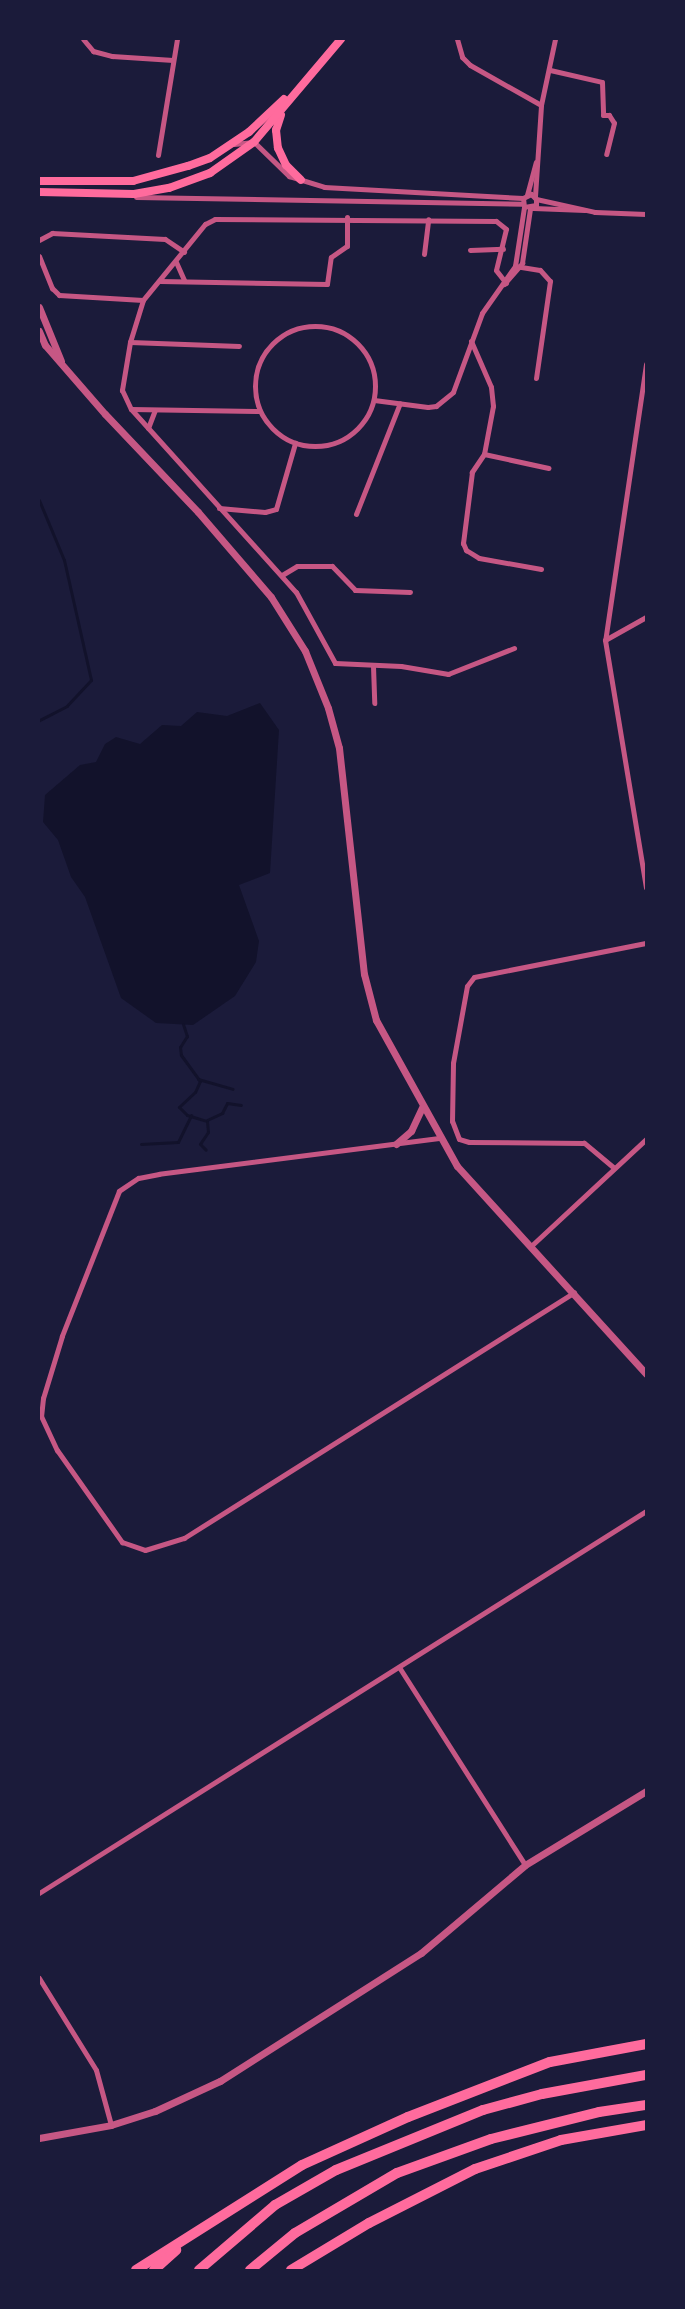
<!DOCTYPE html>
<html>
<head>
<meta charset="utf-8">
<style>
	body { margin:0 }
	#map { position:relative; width:685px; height:2309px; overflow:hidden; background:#1b1b3a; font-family:"Fira Sans",sans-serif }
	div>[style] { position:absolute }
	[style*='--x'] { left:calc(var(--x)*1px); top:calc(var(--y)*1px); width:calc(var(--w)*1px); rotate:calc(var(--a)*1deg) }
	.water>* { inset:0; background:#12122b }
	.stream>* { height:3px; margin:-1.5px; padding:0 1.5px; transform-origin:1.5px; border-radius:1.5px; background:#12122b }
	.minor>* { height:5px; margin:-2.5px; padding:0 2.5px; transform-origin:2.5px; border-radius:2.5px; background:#c65784 }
	.minor>.ring { margin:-2.5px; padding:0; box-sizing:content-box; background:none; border:5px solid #c65784; border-radius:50% }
	.tertiary>* { height:7px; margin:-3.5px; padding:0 3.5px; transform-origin:3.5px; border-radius:3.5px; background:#c65784 }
	.secondary>* { height:8px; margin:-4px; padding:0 4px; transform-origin:4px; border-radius:4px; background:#ff6b9d }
	.motorway>* { height:10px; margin:-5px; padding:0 5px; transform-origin:5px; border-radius:5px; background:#ff6b9d }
	span { translate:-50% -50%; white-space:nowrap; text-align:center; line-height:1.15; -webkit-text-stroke:4.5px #1b1b3a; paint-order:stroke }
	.frame { position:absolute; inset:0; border:40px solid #1b1b3a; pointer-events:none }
</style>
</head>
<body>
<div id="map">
	<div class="water">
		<i style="clip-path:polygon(260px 703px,279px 730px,270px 873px,239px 885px,259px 941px,256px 962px,235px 996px,193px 1025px,156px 1023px,121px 998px,85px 897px,71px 877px,58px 840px,43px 822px,45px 795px,80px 765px,96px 762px,105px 744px,116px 737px,140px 744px,162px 725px,181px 726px,197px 712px,227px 716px)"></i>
	</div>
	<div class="stream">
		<i style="--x:39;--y:500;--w:65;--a:67.4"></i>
		<i style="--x:64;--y:560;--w:123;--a:77.3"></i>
		<i style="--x:91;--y:680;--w:35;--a:133"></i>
		<i style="--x:67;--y:706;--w:31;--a:153"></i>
		<i style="--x:183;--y:1024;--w:13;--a:72"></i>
		<i style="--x:187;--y:1036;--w:13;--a:122"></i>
		<i style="--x:180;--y:1047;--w:8;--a:83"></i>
		<i style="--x:181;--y:1055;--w:32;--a:54"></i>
		<i style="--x:200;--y:1081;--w:12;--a:114"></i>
		<i style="--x:195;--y:1092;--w:22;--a:137"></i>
		<i style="--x:179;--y:1107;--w:11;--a:45"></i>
		<i style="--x:187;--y:1115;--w:21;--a:17"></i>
		<i style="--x:207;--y:1121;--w:11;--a:85"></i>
		<i style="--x:208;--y:1132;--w:14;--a:124"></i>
		<i style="--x:200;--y:1144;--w:8;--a:45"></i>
		<i style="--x:198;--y:1079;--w:36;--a:16"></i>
		<i style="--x:207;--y:1120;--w:17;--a:-25"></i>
		<i style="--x:222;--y:1113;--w:11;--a:-63"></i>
		<i style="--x:227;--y:1103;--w:14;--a:8"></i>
		<i style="--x:141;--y:1144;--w:37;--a:-3"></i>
		<i style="--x:178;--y:1142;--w:30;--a:-64"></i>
	</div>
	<div class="minor">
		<i style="--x:83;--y:39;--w:16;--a:50"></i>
		<i style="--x:93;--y:51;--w:20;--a:15"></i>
		<i style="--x:112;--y:56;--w:61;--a:3.8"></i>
		<i style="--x:457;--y:39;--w:19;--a:74"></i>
		<i style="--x:462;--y:57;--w:11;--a:45"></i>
		<i style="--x:470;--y:65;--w:81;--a:29.4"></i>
		<i style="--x:550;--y:70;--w:53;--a:13"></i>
		<i style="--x:602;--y:82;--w:33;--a:88"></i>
		<i style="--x:603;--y:115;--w:6;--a:0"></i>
		<i style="--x:609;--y:115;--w:9;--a:58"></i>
		<i style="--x:614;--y:123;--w:32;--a:104"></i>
		<i style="--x:234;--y:144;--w:20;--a:-6"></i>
		<i style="--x:254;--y:142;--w:49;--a:44.2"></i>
		<i style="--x:289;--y:176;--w:37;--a:17"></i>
		<i style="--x:324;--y:187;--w:199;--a:3.2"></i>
		<i style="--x:523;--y:198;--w:9;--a:-27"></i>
		<i style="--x:531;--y:194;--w:7;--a:45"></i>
		<i style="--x:536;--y:199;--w:6;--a:90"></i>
		<i style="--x:536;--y:205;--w:12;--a:171"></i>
		<i style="--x:524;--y:207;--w:9;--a:-96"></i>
		<i style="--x:158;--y:155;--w:118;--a:-80.7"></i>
		<i style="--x:527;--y:195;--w:34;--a:-75"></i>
		<i style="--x:535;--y:196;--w:91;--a:-86.2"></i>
		<i style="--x:541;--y:105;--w:67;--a:-78"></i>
		<i style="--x:136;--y:197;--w:387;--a:1"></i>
		<i style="--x:536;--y:199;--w:60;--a:12.4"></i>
		<i style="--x:595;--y:212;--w:51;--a:2.2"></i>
		<i style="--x:533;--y:208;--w:52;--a:2.2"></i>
		<i style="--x:39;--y:240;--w:15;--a:-28"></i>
		<i style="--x:52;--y:233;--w:113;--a:3"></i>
		<i style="--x:165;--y:239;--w:23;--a:34"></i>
		<i style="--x:470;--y:250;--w:33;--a:-2"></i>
		<i style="--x:424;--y:254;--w:35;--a:-83"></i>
		<i style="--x:39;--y:256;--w:35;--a:68"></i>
		<i style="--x:52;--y:288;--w:10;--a:45"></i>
		<i style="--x:59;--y:295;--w:84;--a:3.4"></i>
		<i style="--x:176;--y:262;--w:20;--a:66"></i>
		<i style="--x:515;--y:266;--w:25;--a:9"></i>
		<i style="--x:540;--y:270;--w:15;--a:48"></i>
		<i style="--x:550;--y:281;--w:98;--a:98.2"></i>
		<i style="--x:160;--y:281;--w:167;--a:1"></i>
		<i style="--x:327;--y:284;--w:27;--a:-82"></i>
		<i style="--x:331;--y:257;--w:19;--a:-35"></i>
		<i style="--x:347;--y:246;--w:29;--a:-90"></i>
		<i style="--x:506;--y:283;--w:16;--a:-128"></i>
		<i style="--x:496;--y:270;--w:42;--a:-76.3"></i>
		<i style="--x:506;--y:229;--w:13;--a:-141"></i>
		<i style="--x:496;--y:221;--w:281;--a:-179.6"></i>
		<i style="--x:215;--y:219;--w:11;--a:153"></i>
		<i style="--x:205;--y:224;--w:98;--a:129.2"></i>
		<i style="--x:143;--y:300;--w:44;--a:107.2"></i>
		<i style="--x:130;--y:342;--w:49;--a:99.5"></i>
		<i style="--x:122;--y:390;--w:21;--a:65"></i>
		<i style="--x:131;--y:409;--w:246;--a:48"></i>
		<i style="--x:296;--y:592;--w:81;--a:61.2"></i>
		<i style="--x:335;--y:663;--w:66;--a:2.6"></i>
		<i style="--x:401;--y:666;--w:48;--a:9.7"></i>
		<i style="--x:448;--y:674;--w:71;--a:-21.5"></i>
		<i style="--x:504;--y:284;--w:28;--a:-49"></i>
		<i style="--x:522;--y:263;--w:55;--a:-81.6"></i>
		<i class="ring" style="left:255px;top:326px;width:115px;height:115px"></i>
		<i style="--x:471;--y:341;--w:50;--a:66.5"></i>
		<i style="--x:491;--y:387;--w:19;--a:84"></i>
		<i style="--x:493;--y:406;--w:49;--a:100.6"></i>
		<i style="--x:484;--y:454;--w:22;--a:124"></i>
		<i style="--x:472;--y:472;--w:72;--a:97.2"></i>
		<i style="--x:463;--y:543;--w:8;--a:67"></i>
		<i style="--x:466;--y:550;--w:15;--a:32"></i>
		<i style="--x:479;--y:558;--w:63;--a:10.1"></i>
		<i style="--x:130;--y:342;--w:109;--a:2.1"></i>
		<i style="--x:646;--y:364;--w:279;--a:98.4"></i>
		<i style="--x:605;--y:640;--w:251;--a:80.6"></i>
		<i style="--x:374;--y:400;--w:54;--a:7.4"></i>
		<i style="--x:428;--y:407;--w:8;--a:-7"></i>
		<i style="--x:436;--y:406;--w:22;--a:-39"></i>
		<i style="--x:453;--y:392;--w:84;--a:-69.8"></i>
		<i style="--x:482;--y:313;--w:57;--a:-54.9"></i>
		<i style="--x:515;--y:266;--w:60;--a:-81.3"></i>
		<i style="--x:131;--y:409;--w:129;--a:0.9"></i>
		<i style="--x:148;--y:428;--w:19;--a:-69"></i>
		<i style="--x:484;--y:454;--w:66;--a:12.3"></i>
		<i style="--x:219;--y:508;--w:46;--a:5"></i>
		<i style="--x:265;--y:512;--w:11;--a:-15"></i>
		<i style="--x:276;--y:509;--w:69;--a:-73.9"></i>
		<i style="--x:356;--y:514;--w:119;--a:-68.4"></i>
		<i style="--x:282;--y:575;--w:17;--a:-31"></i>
		<i style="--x:297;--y:566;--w:35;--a:0"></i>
		<i style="--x:332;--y:566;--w:33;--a:46"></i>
		<i style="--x:355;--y:590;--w:55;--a:2.1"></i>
		<i style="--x:605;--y:640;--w:47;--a:-29.3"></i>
		<i style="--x:373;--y:666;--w:37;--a:88"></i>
		<i style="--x:439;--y:1138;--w:282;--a:172.7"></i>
		<i style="--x:159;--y:1174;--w:21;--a:169"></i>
		<i style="--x:138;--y:1178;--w:23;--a:146"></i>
		<i style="--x:119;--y:1191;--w:156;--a:111.5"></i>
		<i style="--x:62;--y:1336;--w:65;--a:107"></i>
		<i style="--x:43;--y:1398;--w:18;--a:96"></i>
		<i style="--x:41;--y:1416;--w:38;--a:65"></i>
		<i style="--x:57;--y:1450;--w:113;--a:54.8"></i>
		<i style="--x:122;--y:1542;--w:24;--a:19"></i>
		<i style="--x:145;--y:1550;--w:41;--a:-17.1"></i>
		<i style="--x:184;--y:1538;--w:461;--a:-32.2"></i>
		<i style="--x:613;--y:1167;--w:38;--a:-140"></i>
		<i style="--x:584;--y:1143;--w:115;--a:-179.5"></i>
		<i style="--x:469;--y:1142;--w:10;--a:-163"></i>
		<i style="--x:459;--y:1139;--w:19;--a:-111"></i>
		<i style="--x:452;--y:1121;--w:58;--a:-89"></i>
		<i style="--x:453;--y:1063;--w:78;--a:-79.7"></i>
		<i style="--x:467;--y:986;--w:11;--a:-52"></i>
		<i style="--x:474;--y:977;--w:175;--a:-11.2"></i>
		<i style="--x:531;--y:1246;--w:157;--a:-42.9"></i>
		<i style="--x:399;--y:1667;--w:235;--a:57.5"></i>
		<i style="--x:39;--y:1893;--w:717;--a:-32.18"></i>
		<i style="--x:39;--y:1978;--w:108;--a:58.2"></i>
		<i style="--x:96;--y:2070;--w:57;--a:74.7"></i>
	</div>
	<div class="tertiary">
		<i style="--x:39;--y:307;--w:58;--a:67.8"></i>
		<i style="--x:39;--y:331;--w:15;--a:67"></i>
		<i style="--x:45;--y:345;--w:91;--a:49"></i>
		<i style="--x:105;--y:414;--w:135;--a:46.5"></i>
		<i style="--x:198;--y:512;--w:112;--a:49.3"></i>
		<i style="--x:271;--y:597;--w:64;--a:57.8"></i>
		<i style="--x:305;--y:651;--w:61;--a:68"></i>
		<i style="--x:328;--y:708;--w:41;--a:74.6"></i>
		<i style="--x:339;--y:748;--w:227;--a:83.7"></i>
		<i style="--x:364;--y:974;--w:48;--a:75.4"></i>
		<i style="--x:376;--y:1020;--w:167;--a:61"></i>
		<i style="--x:457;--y:1166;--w:281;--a:47.7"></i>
		<i style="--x:396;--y:1144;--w:20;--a:-41"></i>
		<i style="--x:411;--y:1131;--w:26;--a:-65"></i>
		<i style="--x:39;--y:2138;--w:73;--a:-10.2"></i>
		<i style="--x:111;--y:2125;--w:46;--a:-17.7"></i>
		<i style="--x:155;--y:2111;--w:72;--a:-24.8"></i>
		<i style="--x:220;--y:2081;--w:238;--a:-32.5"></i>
		<i style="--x:421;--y:1953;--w:136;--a:-40.2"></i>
		<i style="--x:525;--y:1865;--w:142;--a:-31.4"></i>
	</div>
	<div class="secondary">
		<i style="--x:281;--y:115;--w:16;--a:108"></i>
		<i style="--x:276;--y:130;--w:18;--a:84"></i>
		<i style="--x:278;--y:148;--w:19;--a:65"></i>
		<i style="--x:286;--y:165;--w:21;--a:45"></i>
		<i style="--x:39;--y:181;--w:94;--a:0"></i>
		<i style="--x:133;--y:181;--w:57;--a:-15.3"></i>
		<i style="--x:188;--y:166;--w:23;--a:-20"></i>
		<i style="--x:210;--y:158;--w:47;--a:-33.7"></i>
		<i style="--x:249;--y:132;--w:48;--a:-43.3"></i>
		<i style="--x:39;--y:192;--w:95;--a:1.2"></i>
		<i style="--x:134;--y:194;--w:36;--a:-10"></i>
		<i style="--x:169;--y:188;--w:44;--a:-20.1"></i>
		<i style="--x:210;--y:173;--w:54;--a:-35.2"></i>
		<i style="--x:254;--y:142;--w:135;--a:-49.8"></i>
	</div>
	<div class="motorway">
		<i style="--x:136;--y:2270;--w:196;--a:-32.3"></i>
		<i style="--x:302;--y:2165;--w:116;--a:-24.4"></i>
		<i style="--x:408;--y:2117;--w:152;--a:-21.2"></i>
		<i style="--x:550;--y:2062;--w:98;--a:-10.6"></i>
		<i style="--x:154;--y:2270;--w:30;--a:-42"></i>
		<i style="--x:199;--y:2270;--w:100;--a:-40.5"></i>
		<i style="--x:275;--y:2205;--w:70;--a:-29.8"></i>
		<i style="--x:336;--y:2170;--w:159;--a:-22.2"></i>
		<i style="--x:483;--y:2110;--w:61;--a:-15.2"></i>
		<i style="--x:542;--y:2094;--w:106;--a:-10.4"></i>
		<i style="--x:250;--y:2270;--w:58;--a:-39.4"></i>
		<i style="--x:295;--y:2233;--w:118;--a:-30.5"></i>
		<i style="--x:397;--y:2173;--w:100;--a:-19.9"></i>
		<i style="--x:491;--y:2139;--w:111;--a:-14"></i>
		<i style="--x:599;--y:2112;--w:48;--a:-8.5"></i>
		<i style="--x:291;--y:2270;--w:91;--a:-31.1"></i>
		<i style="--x:369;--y:2223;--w:119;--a:-27"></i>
		<i style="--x:475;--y:2169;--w:91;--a:-18.6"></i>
		<i style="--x:561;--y:2140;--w:86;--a:-10"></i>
	</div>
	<div class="frame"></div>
</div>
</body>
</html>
